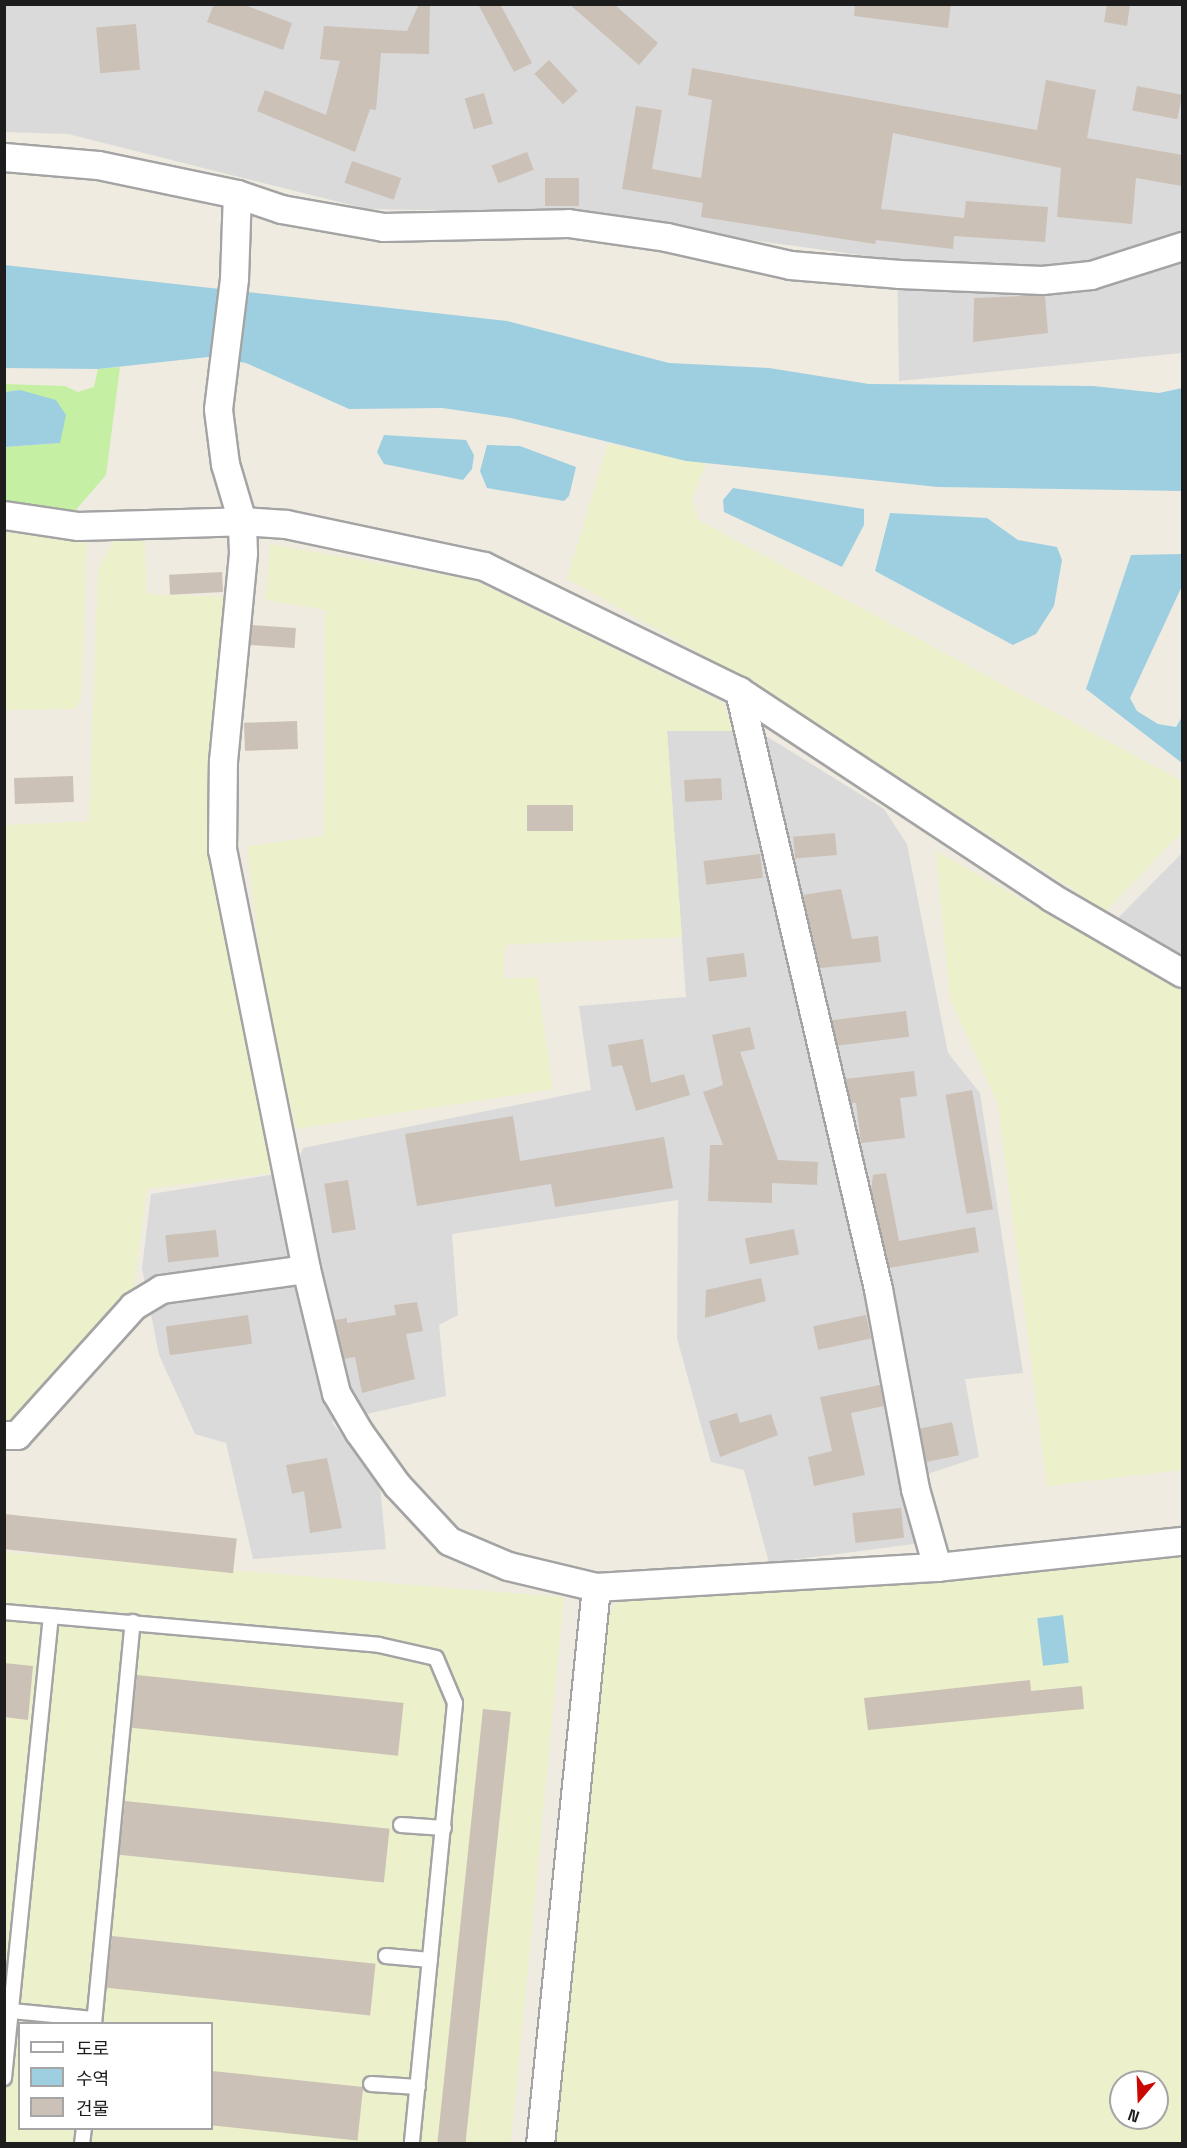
<!DOCTYPE html>
<html>
<head>
<meta charset="utf-8">
<style>
	body { margin:0 }
	#map { position:relative; width:1187px; height:2148px; overflow:hidden; background:#efebe1; font-family:"Space Grotesk","Noto Sans KR",sans-serif }
	div>[style] { position:absolute }
	[style*='--x'] { left:calc(var(--x)*1px); top:calc(var(--y)*1px); width:calc(var(--w)*1px); rotate:calc(var(--a)*1deg) }
	.residential>* { inset:0; background:#dbdada }
	.farmland>* { inset:0; background:#ecf0cb }
	.grass>* { inset:0; background:#c5efa2 }
	.water>* { inset:0; background:#9dcfe1; transform-origin:0 0 }
	.building>* { inset:0; background:#cbc1b7; transform-origin:0 0 }
	.roads { filter:drop-shadow(2px 0 #a4a4a4) drop-shadow(-2px 0 #a4a4a4) drop-shadow(0 2px #a4a4a4) drop-shadow(0 -2px #a4a4a4) }
	.lane>* { height:14px; margin:-7px; padding:0 7px; transform-origin:7px; border-radius:7px; background:#fff }
	.street>* { height:27px; margin:-13.5px; padding:0 13.5px; transform-origin:13.5px; border-radius:13.5px; background:#fff }
	span { translate:-50% -50%; white-space:nowrap; text-align:center; line-height:1.15; -webkit-text-stroke:4.5px #fff; paint-order:stroke }
	.frame { position:absolute; inset:0; border:6px solid #1d1d1d; pointer-events:none }
	.legend { position:absolute; left:18px; top:2022px; width:195px; height:108px; box-sizing:border-box; background:#fff; border:2px solid #a5a5a5; margin:0; padding:8px 10px; list-style:none; font-size:18px; color:#1d1d1d }
	.legend li { display:flex; align-items:center; gap:12px; height:30px }
	.legend b { width:30px; border:2px solid #a5a5a5 }
	.north { position:absolute; left:1109px; top:2070px; width:60px; height:60px; box-sizing:border-box; background:#fff; border:2px solid #a5a5a5; border-radius:50%; rotate:199deg; font-size:16px; font-weight:700; line-height:24px; text-align:center; color:#1d1d1d }
	.north::after { content:''; display:block; margin:auto; width:21px; height:27px; background:#ca0800; clip-path:polygon(50% 0,100% 100%,50% 72%,0 100%) }
</style>
</head>
<body>
<div id="map">
	<div class="residential">
		<i style="clip-path:polygon(5px 5px,1182px 5px,1182px 353px,899px 381px,897px 260px,547px 212px,367px 209px,68px 134px,5px 132px)"></i>
		<i style="clip-path:polygon(667px 731px,758px 731px,884px 809px,907px 844px,948px 1053px,980px 1093px,1023px 1373px,965px 1379px,979px 1457px,924px 1475px,921px 1543px,769px 1563px,744px 1470px,711px 1462px,677px 1338px,678px 1200px,452px 1234px,458px 1315px,439px 1325px,446px 1396px,332px 1422px,380px 1486px,386px 1549px,253px 1559px,226px 1443px,195px 1434px,159px 1355px,142px 1268px,151px 1194px,295px 1171px,303px 1148px,591px 1090px,579px 1006px,686px 997px)"></i>
		<i style="clip-path:polygon(1182px 853px,1182px 960px,1116px 920px)"></i>
	</div>
	<div class="farmland">
		<i style="clip-path:polygon(608px 444px,706px 463px,692px 500px,698px 520px,1182px 781px,1182px 832px,1106px 911px,753px 683px,567px 579px)"></i>
		<i style="clip-path:polygon(4px 524px,87px 535px,81px 698px,75px 709px,5px 710px)"></i>
		<i style="clip-path:polygon(144px 531px,147px 594px,233px 597px,216px 762px,279px 1172px,147px 1189px,134px 1287px,19px 1423px,4px 1421px,4px 825px,89px 821px,98px 570px,118px 533px)"></i>
		<i style="clip-path:polygon(270px 544px,474px 580px,723px 703px,734px 731px,667px 731px,682px 937px,505px 945px,503px 979px,537px 977px,553px 1089px,296px 1129px,263px 985px,247px 846px,324px 836px,325px 610px,265px 600px)"></i>
		<i style="clip-path:polygon(936px 851px,1182px 989px,1182px 1470px,1047px 1486px,998px 1104px,950px 999px)"></i>
		<i style="clip-path:polygon(evenodd,1182px 1547px,1182px 2143px,553px 2144px,607px 1617px,619px 1600px,1182px 1547px,1121px 2082px,1157px 2082px,1157px 2118px,1121px 2118px,1121px 2082px)"></i>
		<i style="clip-path:polygon(evenodd,4px 1552px,564px 1597px,511px 2143px,5px 2143px,4px 1552px,20px 2024px,212px 2024px,212px 2128px,20px 2128px,20px 2024px)"></i>
	</div>
	<div class="grass">
		<i style="clip-path:polygon(120px 367px,106px 475px,74px 512px,5px 504px,5px 447px,60px 443px,20px 390px,5px 392px,4px 384px,65px 386px,78px 392px,94px 387px,98px 369px)"></i>
	</div>
	<div class="water">
		<i style="clip-path:polygon(4px 265px,507px 321px,669px 363px,769px 368px,869px 384px,1093px 386px,1159px 393px,1182px 388px,1182px 491px,938px 487px,686px 461px,511px 418px,442px 408px,349px 409px,246px 363px,208px 357px,98px 369px,5px 368px)"></i>
		<i style="clip-path:polygon(20px 390px,56px 400px,66px 415px,60px 443px,5px 447px,5px 392px)"></i>
		<i style="clip-path:polygon(384px 435px,466px 440px,474px 455px,472px 469px,463px 480px,384px 464px,377px 452px)"></i>
		<i style="clip-path:polygon(487px 445px,520px 446px,576px 467px,569px 496px,564px 501px,487px 488px,480px 471px)"></i>
		<i style="clip-path:polygon(733px 488px,864px 509px,864px 525px,842px 567px,724px 512px,723px 500px)"></i>
		<i style="clip-path:polygon(890px 513px,987px 518px,1018px 540px,1057px 547px,1062px 560px,1054px 606px,1036px 634px,1013px 645px,875px 571px)"></i>
		<i style="clip-path:polygon(1182px 554px,1182px 586px,1130px 698px,1137px 711px,1158px 724px,1176px 727px,1182px 717px,1182px 763px,1086px 689px,1131px 555px)"></i>
		<i style="left:1063px;top:1615px;width:48px;height:26px;rotate:83deg"></i>
	</div>
	<div class="building">
		<i style="clip-path:polygon(214px 4px,242px 4px,292px 23px,283px 50px,207px 22px)"></i>
		<i style="clip-path:polygon(419px 4px,430px 4px,429px 54px,381px 53px,376px 110px,370px 109px,355px 152px,257px 111px,265px 90px,326px 115px,340px 61px,320px 59px,324px 26px,407px 31px)"></i>
		<i style="clip-path:polygon(478px 4px,500px 4px,532px 63px,514px 72px)"></i>
		<i style="clip-path:polygon(569px 4px,614px 4px,658px 43px,639px 65px)"></i>
		<i style="clip-path:polygon(855px 4px,951px 4px,948px 28px,854px 16px)"></i>
		<i style="clip-path:polygon(1107px 4px,1130px 4px,1127px 26px,1104px 22px)"></i>
		<i style="left:136px;top:24px;width:46px;height:40px;rotate:85deg"></i>
		<i style="left:549px;top:60px;width:42px;height:20px;rotate:47deg"></i>
		<i style="clip-path:polygon(692px 68px,1037px 130px,1046px 80px,1096px 90px,1087px 138px,1182px 155px,1182px 186px,1136px 178px,1132px 224px,1057px 217px,1061px 168px,893px 133px,881px 209px,964px 218px,966px 201px,1048px 207px,1045px 242px,954px 236px,953px 249px,876px 240px,875px 244px,701px 217px,703px 203px,622px 189px,636px 106px,662px 110px,652px 169px,701px 178px,712px 100px,688px 95px)"></i>
		<i style="left:1137px;top:86px;width:46px;height:25px;rotate:11deg"></i>
		<i style="left:484px;top:93px;width:32px;height:20px;rotate:74deg"></i>
		<i style="left:527px;top:152px;width:19px;height:38px;rotate:69deg"></i>
		<i style="left:352px;top:161px;width:52px;height:23px;rotate:19deg"></i>
		<i style="left:545px;top:178px;width:34px;height:28px"></i>
		<i style="clip-path:polygon(1045px 295px,1048px 333px,973px 342px,974px 298px)"></i>
		<i style="left:222px;top:572px;width:20px;height:53px;rotate:87deg"></i>
		<i style="left:252px;top:625px;width:44px;height:20px;rotate:4deg"></i>
		<i style="left:297px;top:721px;width:28px;height:53px;rotate:88deg"></i>
		<i style="left:73px;top:776px;width:26px;height:59px;rotate:88deg"></i>
		<i style="left:721px;top:778px;width:22px;height:37px;rotate:87deg"></i>
		<i style="left:527px;top:805px;width:46px;height:26px"></i>
		<i style="left:835px;top:833px;width:22px;height:42px;rotate:85deg"></i>
		<i style="left:760px;top:854px;width:24px;height:57px;rotate:83deg"></i>
		<i style="clip-path:polygon(841px 889px,852px 939px,878px 936px,881px 962px,820px 968px,803px 895px)"></i>
		<i style="left:744px;top:953px;width:24px;height:38px;rotate:83deg"></i>
		<i style="left:906px;top:1011px;width:26px;height:75px;rotate:83deg"></i>
		<i style="clip-path:polygon(750px 1027px,755px 1049px,740px 1052px,778px 1160px,818px 1162px,817px 1185px,772px 1183px,772px 1203px,708px 1201px,710px 1145px,723px 1145px,703px 1092px,723px 1085px,712px 1035px)"></i>
		<i style="clip-path:polygon(643px 1039px,651px 1083px,684px 1074px,690px 1095px,636px 1111px,622px 1065px,612px 1067px,608px 1045px)"></i>
		<i style="clip-path:polygon(914px 1071px,917px 1096px,900px 1098px,905px 1138px,861px 1143px,856px 1103px,851px 1103px,845px 1079px)"></i>
		<i style="left:972px;top:1090px;width:121px;height:27px;rotate:80deg"></i>
		<i style="clip-path:polygon(513px 1116px,520px 1161px,664px 1137px,673px 1188px,555px 1207px,551px 1184px,417px 1206px,405px 1134px)"></i>
		<i style="clip-path:polygon(886px 1173px,899px 1241px,975px 1227px,979px 1252px,889px 1268px,871px 1191px,873px 1175px)"></i>
		<i style="left:348px;top:1180px;width:50px;height:24px;rotate:81deg"></i>
		<i style="left:794px;top:1229px;width:26px;height:50px;rotate:79deg"></i>
		<i style="left:216px;top:1230px;width:27px;height:51px;rotate:84deg"></i>
		<i style="clip-path:polygon(761px 1278px,766px 1301px,705px 1318px,706px 1290px)"></i>
		<i style="clip-path:polygon(417px 1302px,423px 1331px,406px 1334px,415px 1379px,362px 1393px,355px 1357px,344px 1359px,335px 1320px,347px 1318px,347px 1323px,396px 1315px,394px 1305px)"></i>
		<i style="left:248px;top:1315px;width:29px;height:83px;rotate:82deg"></i>
		<i style="left:866px;top:1315px;width:24px;height:54px;rotate:78deg"></i>
		<i style="clip-path:polygon(880px 1385px,884px 1406px,851px 1413px,865px 1475px,814px 1486px,808px 1457px,832px 1451px,820px 1397px)"></i>
		<i style="clip-path:polygon(737px 1413px,740px 1423px,771px 1414px,778px 1435px,720px 1457px,709px 1421px)"></i>
		<i style="left:952px;top:1422px;width:34px;height:33px;rotate:78deg"></i>
		<i style="clip-path:polygon(327px 1458px,342px 1528px,310px 1533px,304px 1491px,292px 1494px,286px 1465px)"></i>
		<i style="left:901px;top:1508px;width:30px;height:49px;rotate:84deg"></i>
		<i style="left:4px;top:1514px;width:234px;height:35px;rotate:6deg"></i>
		<i style="clip-path:polygon(4px 1663px,33px 1666px,28px 1720px,4px 1717px)"></i>
		<i style="left:137px;top:1675px;width:268px;height:53px;rotate:6deg"></i>
		<i style="clip-path:polygon(1030px 1680px,1031px 1691px,1082px 1686px,1084px 1709px,868px 1730px,864px 1698px)"></i>
		<i style="left:483px;top:1709px;width:28px;height:437px;rotate:6deg"></i>
		<i style="left:125px;top:1801px;width:266px;height:54px;rotate:6deg"></i>
		<i style="left:112px;top:1936px;width:265px;height:52px;rotate:6deg"></i>
		<i style="left:212px;top:2071px;width:152px;height:54px;rotate:6deg"></i>
	</div>
	<div class="roads">
		<div class="lane">
			<i style="--x:4;--y:1612;--w:376;--a:5"></i>
			<i style="--x:379;--y:1645;--w:58;--a:12.8"></i>
			<i style="--x:436;--y:1658;--w:49;--a:67.1"></i>
			<i style="--x:455;--y:1703;--w:443;--a:95.6"></i>
			<i style="--x:401;--y:1825;--w:43;--a:4"></i>
			<i style="--x:386;--y:1956;--w:44;--a:5.2"></i>
			<i style="--x:11;--y:2011;--w:83;--a:5.5"></i>
			<i style="--x:94;--y:2024;--w:404;--a:-84.5"></i>
			<i style="--x:4;--y:2078;--w:464;--a:-84.2"></i>
			<i style="--x:371;--y:2084;--w:47;--a:3.7"></i>
			<i style="--x:82;--y:2144;--w:16;--a:-83"></i>
		</div>
		<div class="street">
			<i style="--x:4;--y:157;--w:94;--a:4.9"></i>
			<i style="--x:98;--y:165;--w:142;--a:11.8"></i>
			<i style="--x:237;--y:194;--w:46;--a:18.8"></i>
			<i style="--x:281;--y:209;--w:104;--a:10"></i>
			<i style="--x:383;--y:227;--w:185;--a:-1.2"></i>
			<i style="--x:568;--y:223;--w:99;--a:8.1"></i>
			<i style="--x:666;--y:237;--w:127;--a:12.7"></i>
			<i style="--x:790;--y:265;--w:110;--a:4.7"></i>
			<i style="--x:900;--y:274;--w:142;--a:2.4"></i>
			<i style="--x:1042;--y:280;--w:49;--a:-5.8"></i>
			<i style="--x:1091;--y:275;--w:96;--a:-17.7"></i>
			<i style="--x:4;--y:515;--w:75;--a:8.5"></i>
			<i style="--x:78;--y:526;--w:164;--a:-1.7"></i>
			<i style="--x:242;--y:521;--w:44;--a:3.9"></i>
			<i style="--x:286;--y:524;--w:202;--a:12"></i>
			<i style="--x:484;--y:566;--w:284;--a:26.1"></i>
			<i style="--x:739;--y:691;--w:374;--a:33.4"></i>
			<i style="--x:1051;--y:897;--w:151;--a:30.1"></i>
			<i style="--x:739;--y:691;--w:614;--a:76.91"></i>
			<i style="--x:878;--y:1289;--w:203;--a:79.5"></i>
			<i style="--x:915;--y:1489;--w:81;--a:74.2"></i>
			<i style="--x:306;--y:1269;--w:128;--a:76.4"></i>
			<i style="--x:336;--y:1393;--w:45;--a:59.5"></i>
			<i style="--x:359;--y:1432;--w:65;--a:54.4"></i>
			<i style="--x:397;--y:1485;--w:76;--a:47.1"></i>
			<i style="--x:449;--y:1541;--w:64;--a:23"></i>
			<i style="--x:508;--y:1566;--w:90;--a:13.4"></i>
			<i style="--x:596;--y:1587;--w:342;--a:-3.4"></i>
			<i style="--x:937;--y:1567;--w:246;--a:-6.1"></i>
			<i style="--x:4;--y:1435;--w:13;--a:0"></i>
			<i style="--x:17;--y:1435;--w:173;--a:-48"></i>
			<i style="--x:133;--y:1306;--w:33;--a:-31"></i>
			<i style="--x:161;--y:1289;--w:146;--a:-7.9"></i>
			<i style="--x:306;--y:1269;--w:427;--a:-101.3"></i>
			<i style="--x:222;--y:850;--w:89;--a:-89.4"></i>
			<i style="--x:223;--y:761;--w:209;--a:-84.5"></i>
			<i style="--x:243;--y:553;--w:32;--a:-92"></i>
			<i style="--x:242;--y:521;--w:59;--a:-106.6"></i>
			<i style="--x:225;--y:464;--w:55;--a:-97.3"></i>
			<i style="--x:218;--y:409;--w:132;--a:-83"></i>
			<i style="--x:234;--y:278;--w:84;--a:-88"></i>
			<i style="--x:540;--y:2144;--w:560;--a:-84.26"></i>
		</div>
	</div>
	<div class="frame"></div>
	<ul class="legend">
	<li><b style="height:8px;background:#fff"></b>도로</li>
	<li><b style="height:16px;background:#9dcfe1"></b>수역</li>
	<li><b style="height:16px;background:#cbc1b7"></b>건물</li>
	</ul>
	<div class="north">N</div>
</div>
</body>
</html>
